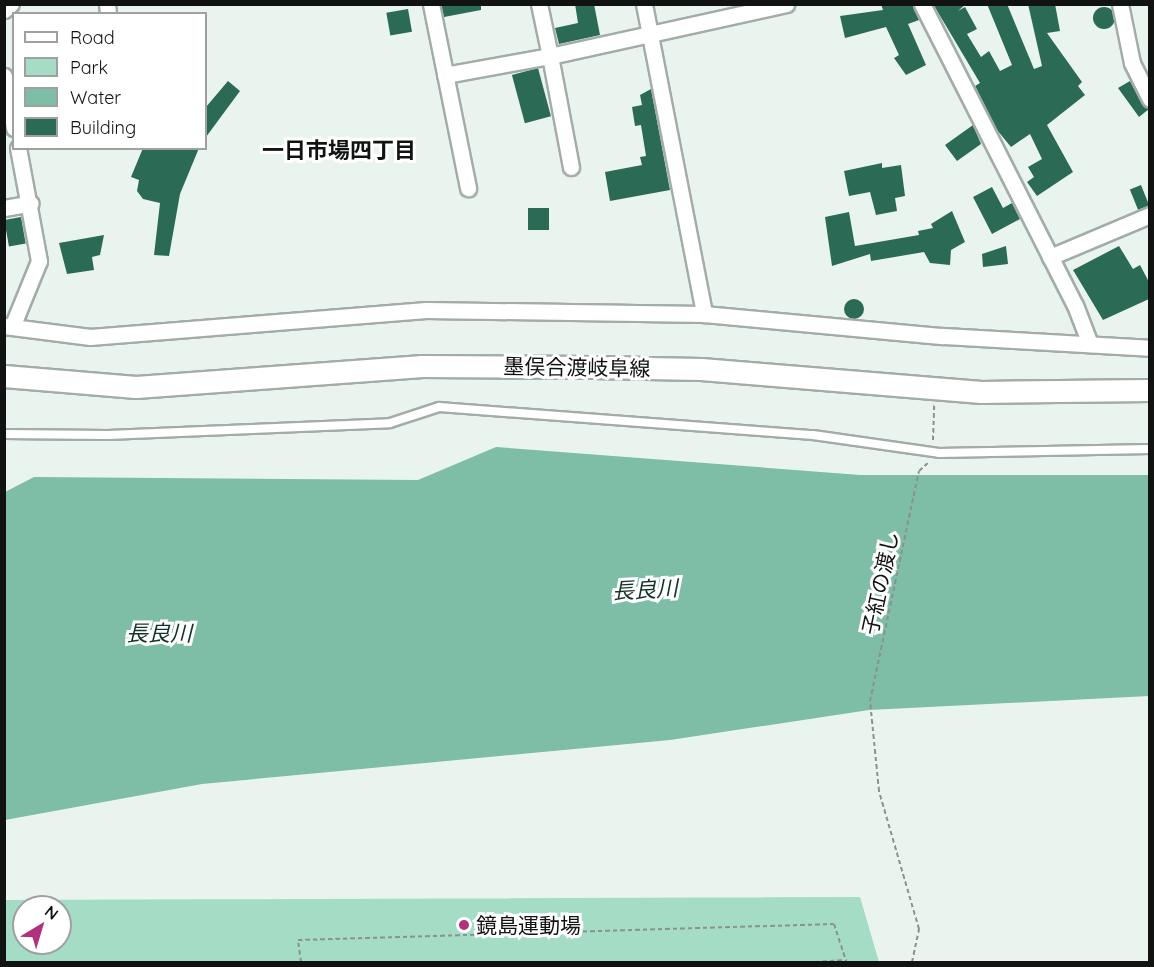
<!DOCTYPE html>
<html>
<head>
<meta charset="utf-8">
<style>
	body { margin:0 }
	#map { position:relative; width:1154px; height:967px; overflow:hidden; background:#eaf4ef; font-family:Quicksand,"Noto Sans JP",sans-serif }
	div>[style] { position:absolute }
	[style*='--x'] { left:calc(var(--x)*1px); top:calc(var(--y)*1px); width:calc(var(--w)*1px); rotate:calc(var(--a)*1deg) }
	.green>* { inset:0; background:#a4dcc6 }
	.water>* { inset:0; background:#7ebda6 }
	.building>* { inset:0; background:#2b6b56; transform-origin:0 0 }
	.round { border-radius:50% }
	.path>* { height:2px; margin-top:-1px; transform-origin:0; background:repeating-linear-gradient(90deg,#8a918e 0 4.5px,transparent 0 7.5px) }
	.roads { filter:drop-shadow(2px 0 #a2aca8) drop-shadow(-2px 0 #a2aca8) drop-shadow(0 2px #a2aca8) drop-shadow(0 -2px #a2aca8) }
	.service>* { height:8px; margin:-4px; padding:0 4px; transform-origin:4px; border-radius:4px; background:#fff }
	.minor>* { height:15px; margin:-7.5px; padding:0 7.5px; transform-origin:7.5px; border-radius:7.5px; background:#fff }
	.secondary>* { height:21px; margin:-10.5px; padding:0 10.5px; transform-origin:10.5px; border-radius:10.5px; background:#fff }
	.dots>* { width:16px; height:16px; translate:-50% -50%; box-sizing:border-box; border:3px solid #fff; border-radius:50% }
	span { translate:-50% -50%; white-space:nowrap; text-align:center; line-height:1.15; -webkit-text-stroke:6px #fff; paint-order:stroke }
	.street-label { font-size:21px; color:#101312 }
	.poi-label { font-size:21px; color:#101312 }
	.left { translate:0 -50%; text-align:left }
	.neighbourhood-label { font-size:22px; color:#101312; font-weight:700 }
	.water-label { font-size:22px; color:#143328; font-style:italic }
	.frame { position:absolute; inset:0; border:6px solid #101312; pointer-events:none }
	.legend { position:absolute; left:12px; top:12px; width:195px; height:138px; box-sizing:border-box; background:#fff; border:2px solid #9fa1a0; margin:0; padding:8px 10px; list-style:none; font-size:18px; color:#101312 }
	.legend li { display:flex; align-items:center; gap:12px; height:30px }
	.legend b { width:30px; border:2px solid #9fa1a0 }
	.north { position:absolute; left:12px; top:895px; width:60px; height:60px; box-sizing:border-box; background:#fff; border:2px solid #9fa1a0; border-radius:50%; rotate:38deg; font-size:16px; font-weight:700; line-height:24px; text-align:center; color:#101312 }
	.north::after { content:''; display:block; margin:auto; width:21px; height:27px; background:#b2317d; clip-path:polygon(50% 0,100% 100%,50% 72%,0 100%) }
</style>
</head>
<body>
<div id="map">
	<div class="green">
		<i style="clip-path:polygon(evenodd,860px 897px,879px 962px,5px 962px,5px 900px,860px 897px,24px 907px,60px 907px,60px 943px,24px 943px,24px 907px)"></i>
	</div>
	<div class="water">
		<i style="clip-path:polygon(496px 447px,860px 475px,1149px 475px,1149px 696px,869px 710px,670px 740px,202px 784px,5px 820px,5px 492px,34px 477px,418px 480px)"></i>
	</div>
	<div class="building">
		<i style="clip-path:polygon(441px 4px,481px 4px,481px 10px,444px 17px)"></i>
		<i style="clip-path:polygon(575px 4px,594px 4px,600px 35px,559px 44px,555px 28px,578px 23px)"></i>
		<i style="clip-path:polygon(881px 4px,912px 4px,919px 20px,908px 24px,926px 65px,906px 75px,894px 58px,899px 55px,886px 27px,845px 38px,840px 16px,883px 10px)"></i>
		<i style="clip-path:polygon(933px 4px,966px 4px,958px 11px,965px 7px,977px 29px,967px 34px,981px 57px,989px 51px,1000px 71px,1012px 65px,987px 4px,1007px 4px,1034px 69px,1042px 66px,1028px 4px,1055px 4px,1060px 31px,1047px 33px,1082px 82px,1078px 86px,1085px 95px,1047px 125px,1073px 172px,1037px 196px,1027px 182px,1034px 177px,1028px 167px,1042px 159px,1030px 134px,1011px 147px,997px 130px,975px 86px,980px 83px)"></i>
		<i class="round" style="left:1093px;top:7px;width:22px;height:22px"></i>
		<i style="left:408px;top:9px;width:23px;height:22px;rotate:80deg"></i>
		<i style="left:538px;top:68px;width:50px;height:27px;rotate:75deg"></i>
		<i style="clip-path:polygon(228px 81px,240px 91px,206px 137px,206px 107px)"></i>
		<i style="clip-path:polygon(1130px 81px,1142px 104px,1149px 109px,1139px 117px,1118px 88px)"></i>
		<i style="clip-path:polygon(651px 89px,670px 190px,610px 201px,605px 172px,642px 165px,640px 157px,646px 156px,641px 125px,635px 126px,632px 107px,642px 105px,640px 95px)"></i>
		<i style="clip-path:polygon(973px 125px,981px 144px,957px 161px,945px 145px)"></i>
		<i style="clip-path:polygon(143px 148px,199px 148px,180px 194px,169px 256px,154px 255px,160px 203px,143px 199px,137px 191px,139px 180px,131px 177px)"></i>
		<i style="clip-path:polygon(882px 163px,882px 168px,901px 165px,905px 196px,895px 198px,897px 211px,876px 215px,870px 192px,849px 196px,844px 171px)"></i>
		<i style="left:1141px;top:185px;width:22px;height:12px;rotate:68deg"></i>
		<i style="clip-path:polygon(992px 187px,1003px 208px,1012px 203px,1020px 219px,992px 234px,973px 197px)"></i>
		<i style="left:549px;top:208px;width:22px;height:21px;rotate:90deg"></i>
		<i style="clip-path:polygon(952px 211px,965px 242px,951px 250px,950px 265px,930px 263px,924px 252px,871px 261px,870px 254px,832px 266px,825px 217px,849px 212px,855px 246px,919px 235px,918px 231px,933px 228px,931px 224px)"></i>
		<i style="left:21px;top:217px;width:27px;height:17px;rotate:80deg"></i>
		<i style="clip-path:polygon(104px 235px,100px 255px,92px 257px,94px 270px,67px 274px,59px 243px)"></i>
		<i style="clip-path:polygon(1006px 246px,1008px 264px,983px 267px,982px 254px)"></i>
		<i style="clip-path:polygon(1119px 246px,1133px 269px,1140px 265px,1149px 282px,1149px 299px,1103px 320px,1073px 270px)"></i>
		<i class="round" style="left:844px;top:299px;width:20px;height:20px"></i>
	</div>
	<div class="path">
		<i style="--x:933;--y:440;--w:36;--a:-88"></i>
		<i style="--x:301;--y:962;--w:22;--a:-98"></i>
		<i style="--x:298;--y:940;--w:536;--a:-1.71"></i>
		<i style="--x:834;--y:924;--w:40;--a:72"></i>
		<i style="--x:815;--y:962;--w:30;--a:-4"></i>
		<i style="--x:912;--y:962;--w:34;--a:-78"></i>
		<i style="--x:919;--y:929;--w:144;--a:-106.2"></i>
		<i style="--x:879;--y:791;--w:90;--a:-95.7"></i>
		<i style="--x:870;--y:701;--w:235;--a:-78"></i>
		<i style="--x:919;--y:471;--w:12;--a:-42"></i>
	</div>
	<div class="roads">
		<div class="service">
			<i style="--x:4;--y:434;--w:104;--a:0.6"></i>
			<i style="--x:108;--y:435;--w:282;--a:-2.4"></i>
			<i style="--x:390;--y:423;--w:52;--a:-18.1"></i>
			<i style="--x:439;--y:407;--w:375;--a:4.3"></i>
			<i style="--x:813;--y:435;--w:127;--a:8.1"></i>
			<i style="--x:939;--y:453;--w:211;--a:-1.1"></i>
		</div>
		<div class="minor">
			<i style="--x:107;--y:4;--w:10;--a:84"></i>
			<i style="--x:431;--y:4;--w:188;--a:78.6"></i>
			<i style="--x:644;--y:4;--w:316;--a:79"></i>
			<i style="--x:922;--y:4;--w:338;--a:63.1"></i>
			<i style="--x:1075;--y:305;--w:42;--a:69"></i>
			<i style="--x:1120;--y:4;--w:60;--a:78.5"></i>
			<i style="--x:1132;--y:63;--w:40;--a:63.4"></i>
			<i style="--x:4;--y:10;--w:9;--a:-41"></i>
			<i style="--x:445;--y:75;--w:107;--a:-10.3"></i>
			<i style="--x:550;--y:56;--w:53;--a:-101.9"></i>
			<i style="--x:4;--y:76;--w:53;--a:79.1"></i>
			<i style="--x:571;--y:167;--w:113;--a:-100.7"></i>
			<i style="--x:550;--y:56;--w:242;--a:-12.4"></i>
			<i style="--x:4;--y:208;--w:27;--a:-10"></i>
			<i style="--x:1050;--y:257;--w:108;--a:-22.8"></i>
			<i style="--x:4;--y:326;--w:87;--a:7.3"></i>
			<i style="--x:90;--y:337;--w:337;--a:-4.6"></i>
			<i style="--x:426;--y:310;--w:278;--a:0.8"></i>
			<i style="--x:704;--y:314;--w:240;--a:5.3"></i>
			<i style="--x:943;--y:336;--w:207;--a:3.3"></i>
			<i style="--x:12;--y:327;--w:71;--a:-67.8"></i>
			<i style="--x:39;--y:261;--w:115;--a:-100.5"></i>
		</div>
		<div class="secondary">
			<i style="--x:4;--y:376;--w:132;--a:4.8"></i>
			<i style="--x:136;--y:387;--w:287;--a:-4.2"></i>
			<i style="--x:422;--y:366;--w:171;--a:0.3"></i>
			<i style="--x:593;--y:367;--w:108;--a:1.1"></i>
			<i style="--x:701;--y:369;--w:281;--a:4.7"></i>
			<i style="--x:981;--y:392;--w:169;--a:-0.7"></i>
		</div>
	</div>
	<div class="dots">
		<i style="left:464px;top:925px;background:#b2317d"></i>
	</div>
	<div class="street-label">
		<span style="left:577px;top:367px;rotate:1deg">墨俣合渡岐阜線</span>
		<span style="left:880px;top:583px;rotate:-78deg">子紅の渡し</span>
	</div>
	<div class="poi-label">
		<span class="left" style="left:476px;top:925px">鏡島運動場</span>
	</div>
	<div class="neighbourhood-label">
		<span style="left:339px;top:151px">一日市場四丁目</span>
	</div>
	<div class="water-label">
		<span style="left:645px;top:590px;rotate:-3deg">長良川</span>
		<span style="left:159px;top:634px">長良川</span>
	</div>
	<div class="frame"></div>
	<ul class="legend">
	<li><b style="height:8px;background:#fff"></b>Road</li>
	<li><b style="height:16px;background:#a4dcc6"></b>Park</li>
	<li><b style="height:16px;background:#7ebda6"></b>Water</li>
	<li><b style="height:16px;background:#2b6b56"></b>Building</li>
	</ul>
	<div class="north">N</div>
</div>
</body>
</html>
